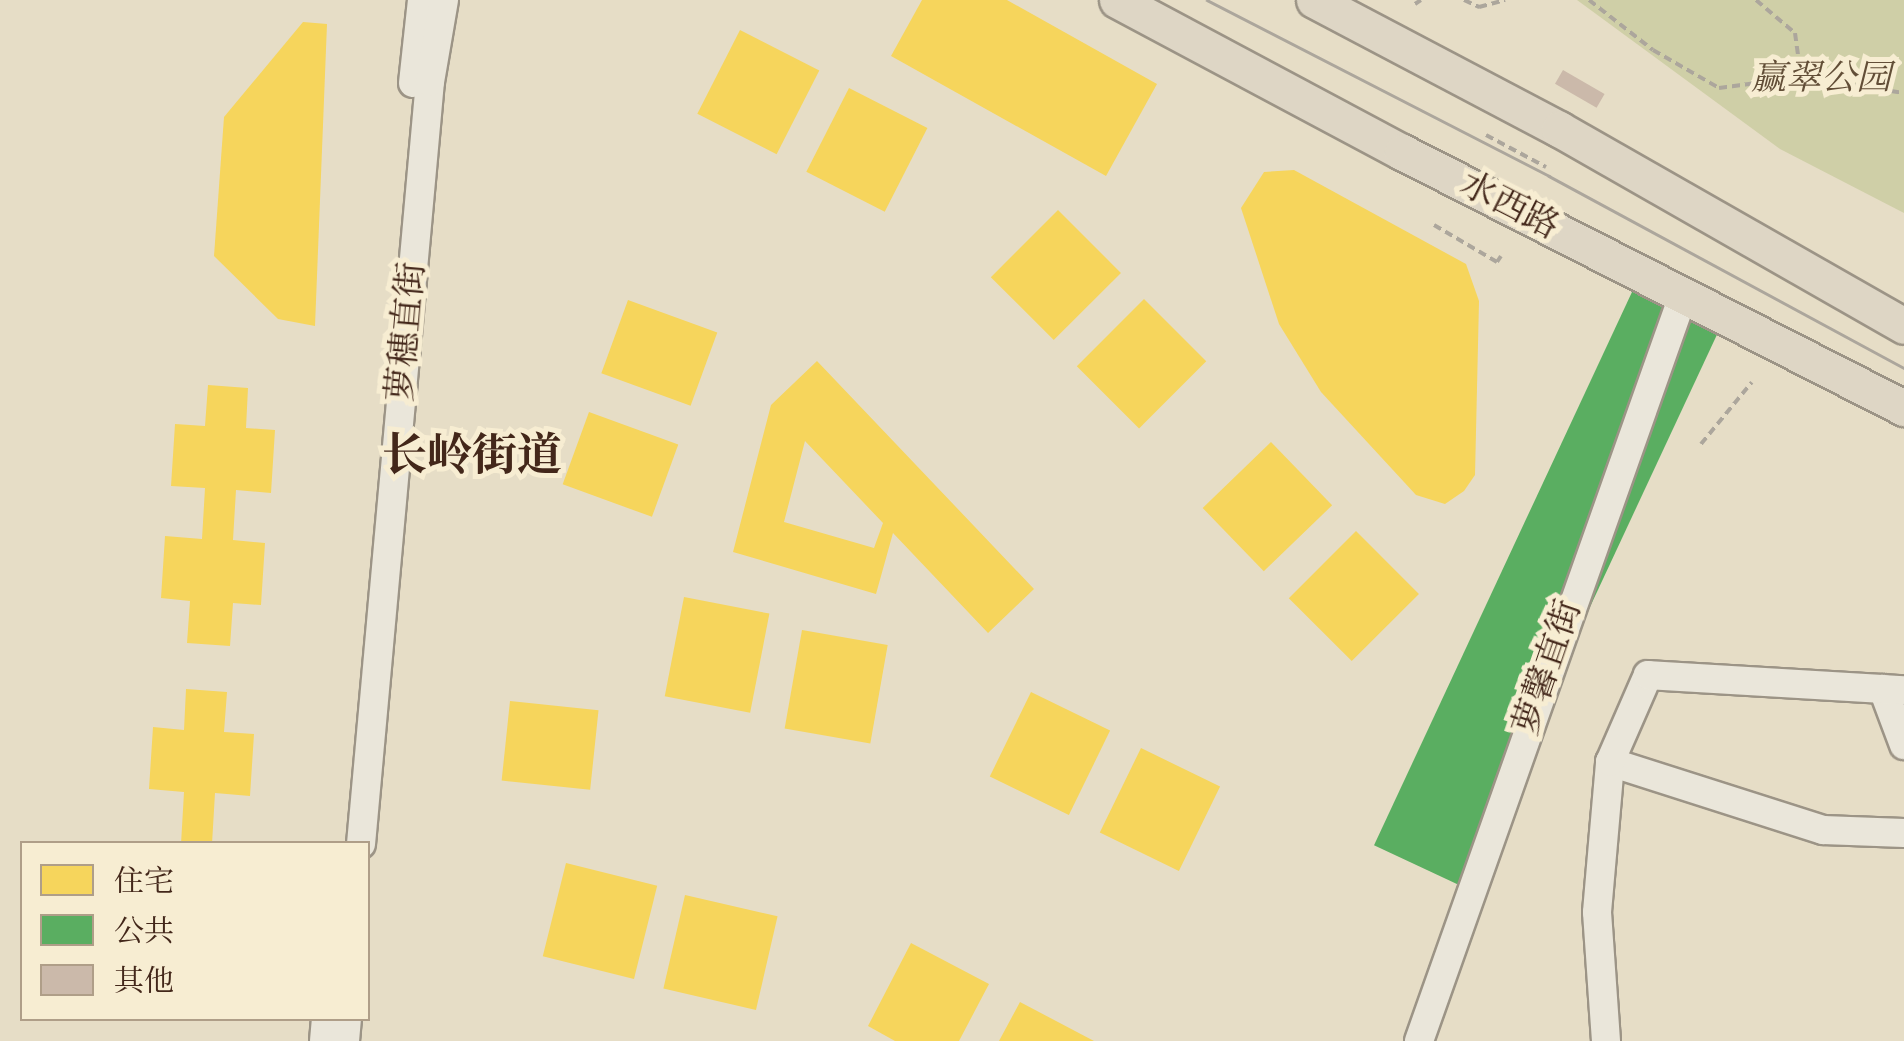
<!DOCTYPE html>
<html>
<head>
<meta charset="utf-8">
<style>
	body { margin:0 }
	#map { position:relative; width:1904px; height:1041px; overflow:hidden; background:#e6ddc6; font-family:Vollkorn,"Noto Serif SC",serif }
	div>[style] { position:absolute }
	[style*='--x'] { left:calc(var(--x)*1px); top:calc(var(--y)*1px); width:calc(var(--w)*1px); rotate:calc(var(--a)*1deg) }
	.green>* { inset:0; background:#cfcfa7 }
	.homes>* { inset:0; background:#f6d55c; transform-origin:0 0 }
	.public>* { inset:0; background:#5aae61; transform-origin:0 0 }
	.building>* { inset:0; background:#cbb9aa; transform-origin:0 0 }
	.path>* { height:4px; margin-top:-2px; transform-origin:0; background:repeating-linear-gradient(90deg,#aca69c 0 8px,transparent 0 13px) }
	.roads { filter:drop-shadow(2px 0 #9c9486) drop-shadow(-2px 0 #9c9486) drop-shadow(0 2px #9c9486) drop-shadow(0 -2px #9c9486) }
	.minor>* { height:28px; margin:-14px; padding:0 14px; transform-origin:14px; border-radius:14px; background:#eae6da }
	.major>* { height:35px; margin:-17.5px; padding:0 17.5px; transform-origin:17.5px; border-radius:17.5px; background:#ded6c5 }
	.tram>* { height:2.5px; margin:-1.25px; padding:0 1.25px; transform-origin:1.25px; border-radius:1.25px; background:#aca69c }
	span { translate:-50% -50%; white-space:nowrap; text-align:center; line-height:1.15; -webkit-text-stroke:10px #f7edd2; paint-order:stroke }
	.park-label { font-size:35px; color:#624e37; font-style:italic }
	.street-label { font-size:35px; color:#43271a }
	.district-label { font-size:45px; color:#43271a; font-weight:700 }
	.legend { position:absolute; left:20px; top:841px; width:350px; height:180px; box-sizing:border-box; background:#f7edd2; border:2px solid #af9e88; margin:0; padding:12px 18px; list-style:none; font-size:30px; color:#43271a }
	.legend li { display:flex; align-items:center; gap:20px; height:50px }
	.legend b { width:50px; border:2px solid #af9e88 }
</style>
</head>
<body>
<div id="map">
	<div class="green">
		<i style="clip-path:polygon(1577px 0,1904px 0,1904px 213px,1780px 149px)"></i>
	</div>
	<div class="homes">
		<i style="clip-path:polygon(922px 0,1007px 0,1157px 84px,1106px 176px,891px 56px)"></i>
		<i style="clip-path:polygon(303px 22px,327px 24px,315px 326px,278px 319px,214px 256px,224px 117px)"></i>
		<i style="left:740px;top:30px;width:89px;height:94px;rotate:27deg"></i>
		<i style="left:849px;top:88px;width:88px;height:94px;rotate:27deg"></i>
		<i style="clip-path:polygon(1294px 170px,1466px 264px,1479px 301px,1475px 475px,1464px 491px,1445px 504px,1416px 495px,1321px 392px,1279px 324px,1241px 208px,1264px 172px)"></i>
		<i style="left:1058px;top:210px;width:89px;height:95px;rotate:45deg"></i>
		<i style="left:1144px;top:299px;width:88px;height:95px;rotate:45deg"></i>
		<i style="left:628px;top:300px;width:95px;height:78px;rotate:20deg"></i>
		<i style="clip-path:polygon(evenodd,817px 361px,1034px 589px,988px 633px,893px 533px,876px 594px,733px 552px,771px 405px,817px 361px,805px 441px,883px 523px,874px 548px,784px 522px,805px 441px)"></i>
		<i style="clip-path:polygon(208px 385px,248px 388px,246px 428px,275px 430px,271px 493px,236px 490px,233px 540px,265px 543px,261px 605px,233px 603px,230px 646px,187px 643px,190px 601px,161px 598px,165px 536px,202px 539px,205px 488px,171px 486px,175px 424px,205px 426px)"></i>
		<i style="left:589px;top:412px;width:95px;height:77px;rotate:20deg"></i>
		<i style="left:1271px;top:442px;width:88px;height:95px;rotate:46deg"></i>
		<i style="left:1356px;top:531px;width:89px;height:95px;rotate:45deg"></i>
		<i style="left:684px;top:597px;width:87px;height:101px;rotate:11deg"></i>
		<i style="left:802px;top:630px;width:87px;height:100px;rotate:10deg"></i>
		<i style="clip-path:polygon(186px 689px,227px 692px,224px 732px,254px 734px,250px 796px,215px 793px,212px 844px,181px 844px,184px 792px,149px 789px,153px 727px,184px 730px)"></i>
		<i style="left:1031px;top:692px;width:88px;height:94px;rotate:26deg"></i>
		<i style="left:510px;top:701px;width:89px;height:80px;rotate:6deg"></i>
		<i style="left:1141px;top:748px;width:88px;height:94px;rotate:26deg"></i>
		<i style="left:566px;top:863px;width:94px;height:96px;rotate:14deg"></i>
		<i style="left:685px;top:895px;width:95px;height:96px;rotate:13deg"></i>
		<i style="clip-path:polygon(911px 943px,989px 984px,959px 1041px,895px 1041px,868px 1026px)"></i>
		<i style="clip-path:polygon(1020px 1002px,1094px 1041px,999px 1041px)"></i>
	</div>
	<div class="public">
		<i style="left:1639px;top:277px;width:95px;height:627px;rotate:25deg"></i>
	</div>
	<div class="building">
		<i style="left:1563px;top:70px;width:48px;height:16px;rotate:30deg"></i>
	</div>
	<div class="path">
		<i style="--x:1464;--y:0;--w:17;--a:25"></i>
		<i style="--x:1479;--y:7;--w:27;--a:-15"></i>
		<i style="--x:1589;--y:0;--w:81;--a:38"></i>
		<i style="--x:1653;--y:50;--w:76;--a:29.9"></i>
		<i style="--x:1719;--y:88;--w:83;--a:-7.6"></i>
		<i style="--x:1801;--y:77;--w:104;--a:8.8"></i>
		<i style="--x:1756;--y:0;--w:51;--a:40.2"></i>
		<i style="--x:1795;--y:33;--w:44;--a:82.2"></i>
		<i style="--x:1415;--y:4;--w:7;--a:-34"></i>
		<i style="--x:1486;--y:135;--w:68;--a:28.1"></i>
		<i style="--x:1434;--y:225;--w:73;--a:30.4"></i>
		<i style="--x:1497;--y:262;--w:7;--a:-56"></i>
		<i style="--x:1701;--y:444;--w:80;--a:-50.6"></i>
	</div>
	<div class="roads">
		<div class="minor">
			<i style="--x:413;--y:83;--w:83;--a:-83.8"></i>
			<i style="--x:1883;--y:689;--w:60;--a:69.4"></i>
			<i style="--x:1610;--y:762;--w:224;--a:17.7"></i>
			<i style="--x:1823;--y:830;--w:81;--a:2.1"></i>
			<i style="--x:361;--y:844;--w:765;--a:-84.83"></i>
			<i style="--x:430;--y:82;--w:83;--a:-80.3"></i>
			<i style="--x:324;--y:1041;--w:23;--a:-85"></i>
			<i style="--x:345;--y:1041;--w:23;--a:-85"></i>
			<i style="--x:1419;--y:1041;--w:790;--a:-70.49"></i>
			<i style="--x:1606;--y:1041;--w:129;--a:-94"></i>
			<i style="--x:1597;--y:912;--w:151;--a:-85"></i>
			<i style="--x:1610;--y:762;--w:95;--a:-66.4"></i>
			<i style="--x:1648;--y:675;--w:256;--a:3.4"></i>
		</div>
		<div class="major">
			<i style="--x:1117;--y:0;--w:323;--a:28.1"></i>
			<i style="--x:1402;--y:152;--w:564;--a:27.02"></i>
			<i style="--x:1314;--y:0;--w:277;--a:27.8"></i>
			<i style="--x:1559;--y:129;--w:397;--a:29.7"></i>
		</div>
	</div>
	<div class="tram">
		<i style="--x:1207;--y:0;--w:385;--a:27.2"></i>
		<i style="--x:1549;--y:176;--w:404;--a:28.4"></i>
	</div>
	<div class="park-label">
		<span style="left:1821px;top:80px">赢翠公园</span>
	</div>
	<div class="street-label">
		<span style="left:1509px;top:207px;rotate:27deg">水西路</span>
		<span style="left:408px;top:332px;rotate:-85deg">萝穗直街</span>
		<span style="left:1549px;top:668px;rotate:-71deg">萝馨直街</span>
	</div>
	<div class="district-label">
		<span style="left:472px;top:459px">长岭街道</span>
	</div>
	<ul class="legend">
	<li><b style="height:28px;background:#f6d55c"></b>住宅</li>
	<li><b style="height:28px;background:#5aae61"></b>公共</li>
	<li><b style="height:28px;background:#cbb9aa"></b>其他</li>
	</ul>
</div>
</body>
</html>
